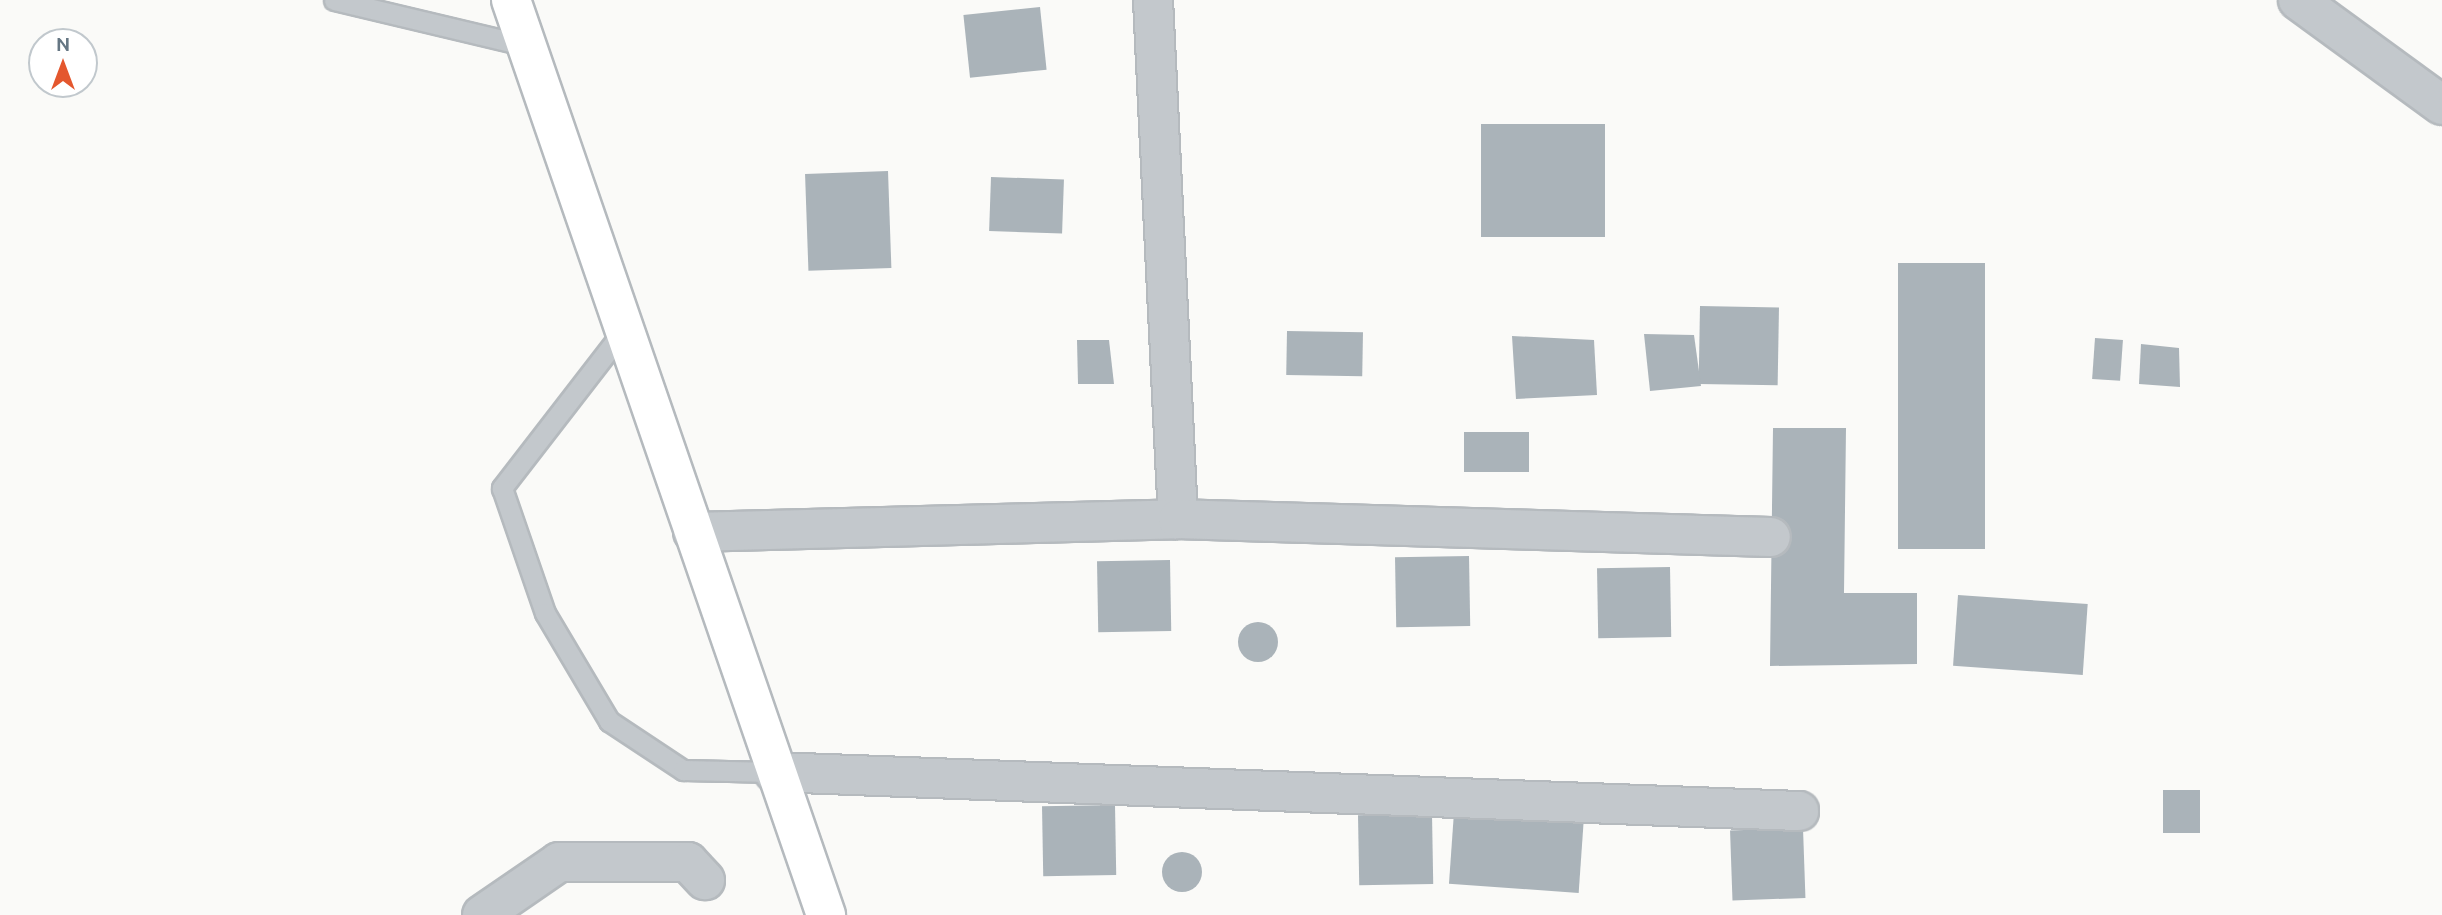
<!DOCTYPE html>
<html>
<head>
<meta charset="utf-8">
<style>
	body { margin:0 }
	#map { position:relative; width:2442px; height:915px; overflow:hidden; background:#fafaf8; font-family:Ubuntu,sans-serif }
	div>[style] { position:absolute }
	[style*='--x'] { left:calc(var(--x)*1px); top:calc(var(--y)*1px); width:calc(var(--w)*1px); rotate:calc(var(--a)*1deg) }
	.building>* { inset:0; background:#aab3b9; transform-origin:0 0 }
	.round { border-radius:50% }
	.roads { filter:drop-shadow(2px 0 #b5babe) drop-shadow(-2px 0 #b5babe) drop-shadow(0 2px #b5babe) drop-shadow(0 -2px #b5babe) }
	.service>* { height:19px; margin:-9.5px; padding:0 9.5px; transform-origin:9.5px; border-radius:9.5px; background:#c3c8cc }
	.minor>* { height:38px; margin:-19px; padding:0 19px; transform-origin:19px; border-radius:19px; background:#c3c8cc }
	.primary>* { height:38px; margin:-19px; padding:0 19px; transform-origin:19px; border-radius:19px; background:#fff }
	span { translate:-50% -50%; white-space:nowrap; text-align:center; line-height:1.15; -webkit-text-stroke:7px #fff; paint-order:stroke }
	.north { position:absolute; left:28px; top:28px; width:70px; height:70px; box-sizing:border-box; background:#fff; border:2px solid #c1c8cd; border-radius:50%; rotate:0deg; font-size:19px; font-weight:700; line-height:28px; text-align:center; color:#657683 }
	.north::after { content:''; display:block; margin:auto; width:24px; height:32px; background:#e4572e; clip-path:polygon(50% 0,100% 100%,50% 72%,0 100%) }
</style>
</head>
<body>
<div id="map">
	<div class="building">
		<i style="left:1040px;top:7px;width:63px;height:77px;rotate:84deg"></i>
		<i style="left:1481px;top:124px;width:124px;height:113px"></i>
		<i style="left:888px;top:171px;width:97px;height:83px;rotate:88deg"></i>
		<i style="left:991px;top:177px;width:73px;height:54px;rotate:2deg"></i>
		<i style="left:1985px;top:263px;width:286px;height:87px;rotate:90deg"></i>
		<i style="left:1700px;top:306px;width:79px;height:78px;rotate:1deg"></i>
		<i style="left:1287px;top:331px;width:76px;height:44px;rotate:1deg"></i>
		<i style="clip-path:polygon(1644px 334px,1694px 335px,1701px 386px,1650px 391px)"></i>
		<i style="clip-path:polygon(1512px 336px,1594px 340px,1597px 395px,1516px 399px)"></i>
		<i style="left:2095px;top:338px;width:28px;height:41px;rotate:4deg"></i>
		<i style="clip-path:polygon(1077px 340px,1109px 340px,1114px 384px,1078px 384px)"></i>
		<i style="clip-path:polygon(2141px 344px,2179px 348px,2180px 387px,2139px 384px)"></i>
		<i style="clip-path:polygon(1773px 428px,1846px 428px,1844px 593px,1917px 593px,1917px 664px,1770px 666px)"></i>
		<i style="left:1464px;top:432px;width:65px;height:40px"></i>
		<i style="left:1469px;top:556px;width:70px;height:74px;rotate:89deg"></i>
		<i style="left:1170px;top:560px;width:71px;height:73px;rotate:89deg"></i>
		<i style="left:1670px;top:567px;width:70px;height:73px;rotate:89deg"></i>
		<i style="left:1958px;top:595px;width:130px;height:71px;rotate:4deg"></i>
		<i class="round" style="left:1238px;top:622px;width:40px;height:40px"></i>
		<i style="left:2163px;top:790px;width:37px;height:43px"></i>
		<i style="left:1115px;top:805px;width:70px;height:73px;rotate:89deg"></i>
		<i style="left:1454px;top:812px;width:130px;height:72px;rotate:4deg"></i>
		<i style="left:1432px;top:814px;width:70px;height:74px;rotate:89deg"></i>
		<i style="left:1803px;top:828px;width:70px;height:73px;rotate:88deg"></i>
		<i class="round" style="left:1162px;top:852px;width:40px;height:40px"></i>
	</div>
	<div class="roads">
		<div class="service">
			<i style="--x:334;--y:0;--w:198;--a:13.4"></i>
			<i style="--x:624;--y:330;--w:200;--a:127.7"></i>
			<i style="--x:502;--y:488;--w:132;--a:71"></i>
			<i style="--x:545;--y:613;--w:126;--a:59.3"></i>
			<i style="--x:609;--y:721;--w:89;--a:33.5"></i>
			<i style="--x:683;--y:770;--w:91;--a:1.3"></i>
		</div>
		<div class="minor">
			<i style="--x:1153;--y:0;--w:520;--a:87.24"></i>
			<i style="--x:2298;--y:0;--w:178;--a:36.1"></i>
			<i style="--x:693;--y:532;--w:485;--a:-1.5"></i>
			<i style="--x:1178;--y:519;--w:593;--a:1.74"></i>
			<i style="--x:774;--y:772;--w:1026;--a:2.18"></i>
			<i style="--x:482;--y:915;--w:93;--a:-34.5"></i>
			<i style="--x:559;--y:862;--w:129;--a:0"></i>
			<i style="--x:688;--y:862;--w:25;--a:47"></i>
		</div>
		<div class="primary">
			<i style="--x:511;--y:0;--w:968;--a:71"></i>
		</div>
	</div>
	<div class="north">N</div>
</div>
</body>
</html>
